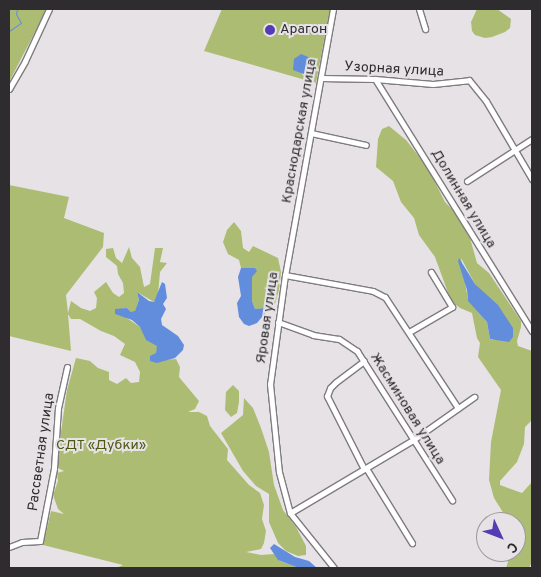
<!DOCTYPE html>
<html>
<head>
<meta charset="utf-8">
<style>
	body { margin:0 }
	#map { position:relative; width:541px; height:577px; overflow:hidden; background:#e6e2e6; font-family:Overpass,sans-serif }
	div>[style] { position:absolute }
	[style*='--x'] { left:calc(var(--x)*1px); top:calc(var(--y)*1px); width:calc(var(--w)*1px); rotate:calc(var(--a)*1deg) }
	.green>* { inset:0; background:#acbd73 }
	.water>* { inset:0; background:#618ddc }
	.stream>* { height:1px; margin:-0.5px; padding:0 0.5px; transform-origin:0.5px; border-radius:0.5px; background:#618ddc }
	.roads { filter:drop-shadow(1px 0 #7f7b7f) drop-shadow(-1px 0 #7f7b7f) drop-shadow(0 1px #7f7b7f) drop-shadow(0 -1px #7f7b7f) }
	.minor>* { height:5px; margin:-2.5px; padding:0 2.5px; transform-origin:2.5px; border-radius:2.5px; background:#fff }
	.dots>* { width:14px; height:14px; translate:-50% -50%; box-sizing:border-box; border:2px solid #e6e2e6; border-radius:50% }
	span { translate:-50% -50%; white-space:nowrap; text-align:center; line-height:1.15; -webkit-text-stroke:4px #e6e2e6; paint-order:stroke }
	.poi-label { font-size:14px; color:#2e2c2e }
	.left { translate:0 -50%; text-align:left }
	.street-label { font-size:14px; color:#2e2c2e }
	.park-label { font-size:14px; color:#4c5911 }
	.frame { position:absolute; inset:0; border:10px solid #2e2c2e; pointer-events:none }
	.north { position:absolute; left:476px; top:512px; width:50px; height:50px; box-sizing:border-box; background:#e6e2e6; border:1px solid #9c999c; border-radius:50%; rotate:133deg; font-size:14px; font-weight:700; line-height:20px; text-align:center; color:#2e2c2e }
	.north::after { content:''; display:block; margin:auto; width:18px; height:22px; background:#543cb4; clip-path:polygon(50% 0,100% 100%,50% 72%,0 100%) }
</style>
</head>
<body>
<div id="map">
	<div class="green">
		<i style="clip-path:polygon(9px 9px,47px 9px,9px 82px)"></i>
		<i style="clip-path:polygon(222px 9px,330px 9px,316px 83px,204px 51px)"></i>
		<i style="clip-path:polygon(477px 9px,497px 9px,511px 19px,510px 28px,505px 32px,492px 37px,485px 38px,475px 35px,472px 31px,471px 22px)"></i>
		<i style="clip-path:polygon(evenodd,389px 126px,406px 140px,428px 168px,445px 202px,454px 211px,470px 238px,477px 263px,489px 273px,521px 321px,521px 327px,517px 341px,518px 346px,532px 351px,532px 420px,525px 427px,524px 444px,517px 462px,500px 481px,500px 485px,522px 493px,532px 482px,532px 474px,532px 562px,529px 568px,506px 568px,511px 552px,516px 552px,516px 522px,509px 522px,494px 498px,489px 480px,491px 442px,501px 390px,478px 357px,480px 343px,477px 338px,472px 313px,460px 308px,451px 301px,435px 257px,419px 235px,414px 218px,401px 202px,393px 181px,376px 167px,378px 139px,382px 129px,389px 126px,461px 258px,475px 284px,484px 293px,493px 340px,490px 339px,487px 322px,468px 300px,461px 258px)"></i>
		<i style="clip-path:polygon(9px 185px,69px 197px,64px 218px,104px 233px,103px 247px,66px 295px,68px 313px,71px 301px,81px 308px,90px 311px,96px 308px,97px 298px,94px 292px,106px 282px,113px 293px,119px 297px,124px 293px,123px 283px,118px 274px,117px 266px,106px 257px,106px 249px,113px 248px,116px 258px,122px 263px,129px 247px,132px 258px,140px 267px,144px 287px,150px 284px,155px 248px,163px 248px,160px 262px,167px 263px,160px 272px,158px 295px,154px 302px,137px 292px,139px 300px,135px 312px,131px 312px,127px 308px,115px 310px,140px 327px,158px 346px,156px 353px,164px 360px,176px 359px,180px 367px,179px 377px,199px 401px,195px 409px,188px 412px,199px 412px,207px 416px,210px 426px,228px 449px,227px 460px,249px 485px,260px 493px,264px 505px,262px 519px,266px 531px,264px 543px,261px 549px,246px 552px,261px 555px,274px 554px,280px 561px,300px 568px,116px 568px,123px 565px,43px 545px,51px 511px,64px 514px,58px 509px,53px 495px,58px 481px,57px 473px,64px 471px,56px 467px,67px 390px,76px 358px,90px 361px,98px 368px,109px 372px,109px 380px,117px 384px,126px 378px,131px 383px,139px 382px,140px 372px,135px 362px,120px 355px,125px 344px,114px 336px,101px 331px,80px 319px,71px 319px,68px 314px,71px 351px,9px 336px)"></i>
		<i style="clip-path:polygon(234px 222px,241px 231px,243px 248px,249px 252px,253px 246px,278px 258px,281px 272px,279px 290px,275px 304px,269px 308px,255px 309px,252px 301px,252px 269px,241px 268px,239px 260px,228px 254px,223px 242px,227px 230px)"></i>
		<i style="clip-path:polygon(233px 385px,239px 391px,239px 402px,237px 413px,231px 417px,225px 410px,226px 392px)"></i>
		<i style="clip-path:polygon(244px 398px,253px 408px,261px 428px,269px 452px,274px 485px,283px 510px,296px 527px,306px 546px,306px 555px,298px 556px,286px 551px,278px 543px,269px 522px,269px 494px,256px 486px,243px 471px,221px 433px,243px 415px)"></i>
	</div>
	<div class="water">
		<i style="clip-path:polygon(301px 54px,313px 59px,309px 76px,293px 70px,294px 59px)"></i>
		<i style="clip-path:polygon(459px 258px,475px 284px,498px 305px,513px 328px,513px 337px,509px 342px,490px 339px,487px 322px,468px 301px,467px 290px,458px 261px)"></i>
		<i style="clip-path:polygon(241px 268px,255px 268px,257px 271px,252px 277px,252px 301px,255px 309px,265px 308px,267px 311px,257px 323px,249px 326px,244px 324px,239px 317px,237px 303px,241px 296px,238px 277px)"></i>
		<i style="clip-path:polygon(162px 282px,165px 284px,167px 298px,163px 304px,166px 309px,161px 319px,162px 325px,178px 336px,184px 345px,183px 350px,175px 358px,157px 363px,150px 361px,150px 356px,156px 353px,157px 346px,146px 340px,140px 327px,132px 320px,115px 314px,115px 309px,127px 308px,131px 312px,135px 311px,139px 300px,137px 292px,149px 301px,154px 302px)"></i>
		<i style="clip-path:polygon(274px 544px,295px 557px,309px 561px,317px 568px,299px 568px,278px 560px,270px 548px)"></i>
	</div>
	<div class="stream">
		<i style="--x:19;--y:9;--w:6;--a:0"></i>
		<i style="--x:9;--y:31;--w:14;--a:-34"></i>
		<i style="--x:21;--y:23;--w:10;--a:-119"></i>
		<i style="--x:16;--y:14;--w:5;--a:-79"></i>
	</div>
	<div class="roads">
		<div class="minor">
			<i style="--x:333;--y:9;--w:270;--a:100.2"></i>
			<i style="--x:285;--y:275;--w:110;--a:97.8"></i>
			<i style="--x:270;--y:384;--w:88;--a:84.2"></i>
			<i style="--x:279;--y:472;--w:42;--a:75"></i>
			<i style="--x:290;--y:513;--w:70;--a:51.3"></i>
			<i style="--x:419;--y:9;--w:21;--a:73"></i>
			<i style="--x:321;--y:78;--w:54;--a:1.1"></i>
			<i style="--x:375;--y:79;--w:58;--a:4.9"></i>
			<i style="--x:433;--y:84;--w:36;--a:-6"></i>
			<i style="--x:469;--y:80;--w:27;--a:51"></i>
			<i style="--x:486;--y:101;--w:91;--a:59.5"></i>
			<i style="--x:375;--y:79;--w:297;--a:58.1"></i>
			<i style="--x:9;--y:89;--w:32;--a:-60"></i>
			<i style="--x:25;--y:61;--w:57;--a:-65.2"></i>
			<i style="--x:311;--y:133;--w:56;--a:12.3"></i>
			<i style="--x:467;--y:181;--w:77;--a:-32.9"></i>
			<i style="--x:285;--y:275;--w:89;--a:10.3"></i>
			<i style="--x:373;--y:291;--w:13;--a:27"></i>
			<i style="--x:385;--y:297;--w:133;--a:56.7"></i>
			<i style="--x:278;--y:322;--w:37;--a:20"></i>
			<i style="--x:313;--y:335;--w:26;--a:9"></i>
			<i style="--x:339;--y:339;--w:22;--a:34"></i>
			<i style="--x:357;--y:351;--w:177;--a:57.5"></i>
			<i style="--x:409;--y:332;--w:50;--a:-30.2"></i>
			<i style="--x:452;--y:307;--w:41;--a:-121"></i>
			<i style="--x:366;--y:468;--w:88;--a:58.5"></i>
			<i style="--x:364;--y:469;--w:82;--a:-116.9"></i>
			<i style="--x:327;--y:396;--w:9;--a:-69"></i>
			<i style="--x:330;--y:388;--w:8;--a:-45"></i>
			<i style="--x:336;--y:382;--w:35;--a:-37"></i>
			<i style="--x:290;--y:513;--w:143;--a:-30.7"></i>
			<i style="--x:413;--y:440;--w:75;--a:-35.2"></i>
			<i style="--x:9;--y:547;--w:14;--a:-21"></i>
			<i style="--x:22;--y:542;--w:18;--a:-3"></i>
			<i style="--x:40;--y:541;--w:74;--a:-79.1"></i>
			<i style="--x:54;--y:468;--w:60;--a:-86.2"></i>
			<i style="--x:58;--y:408;--w:42;--a:-77.6"></i>
		</div>
	</div>
	<div class="dots">
		<i style="left:270px;top:30px;background:#543cb4"></i>
	</div>
	<div class="poi-label">
		<span class="left" style="left:280px;top:30px">Арагон</span>
	</div>
	<div class="street-label">
		<span style="left:394px;top:70px;rotate:3deg">Узорная улица</span>
		<span style="left:300px;top:131px;rotate:-80deg">Краснодарская улица</span>
		<span style="left:463px;top:199px;rotate:59deg">Долинная улица</span>
		<span style="left:268px;top:318px;rotate:-82deg">Яровая улица</span>
		<span style="left:407px;top:409px;rotate:58deg">Жасминовая улица</span>
		<span style="left:42px;top:452px;rotate:-82deg">Рассветная улица</span>
	</div>
	<div class="park-label">
		<span style="left:101px;top:446px">СДТ «Дубки»</span>
	</div>
	<div class="frame"></div>
	<div class="north">С</div>
</div>
</body>
</html>
